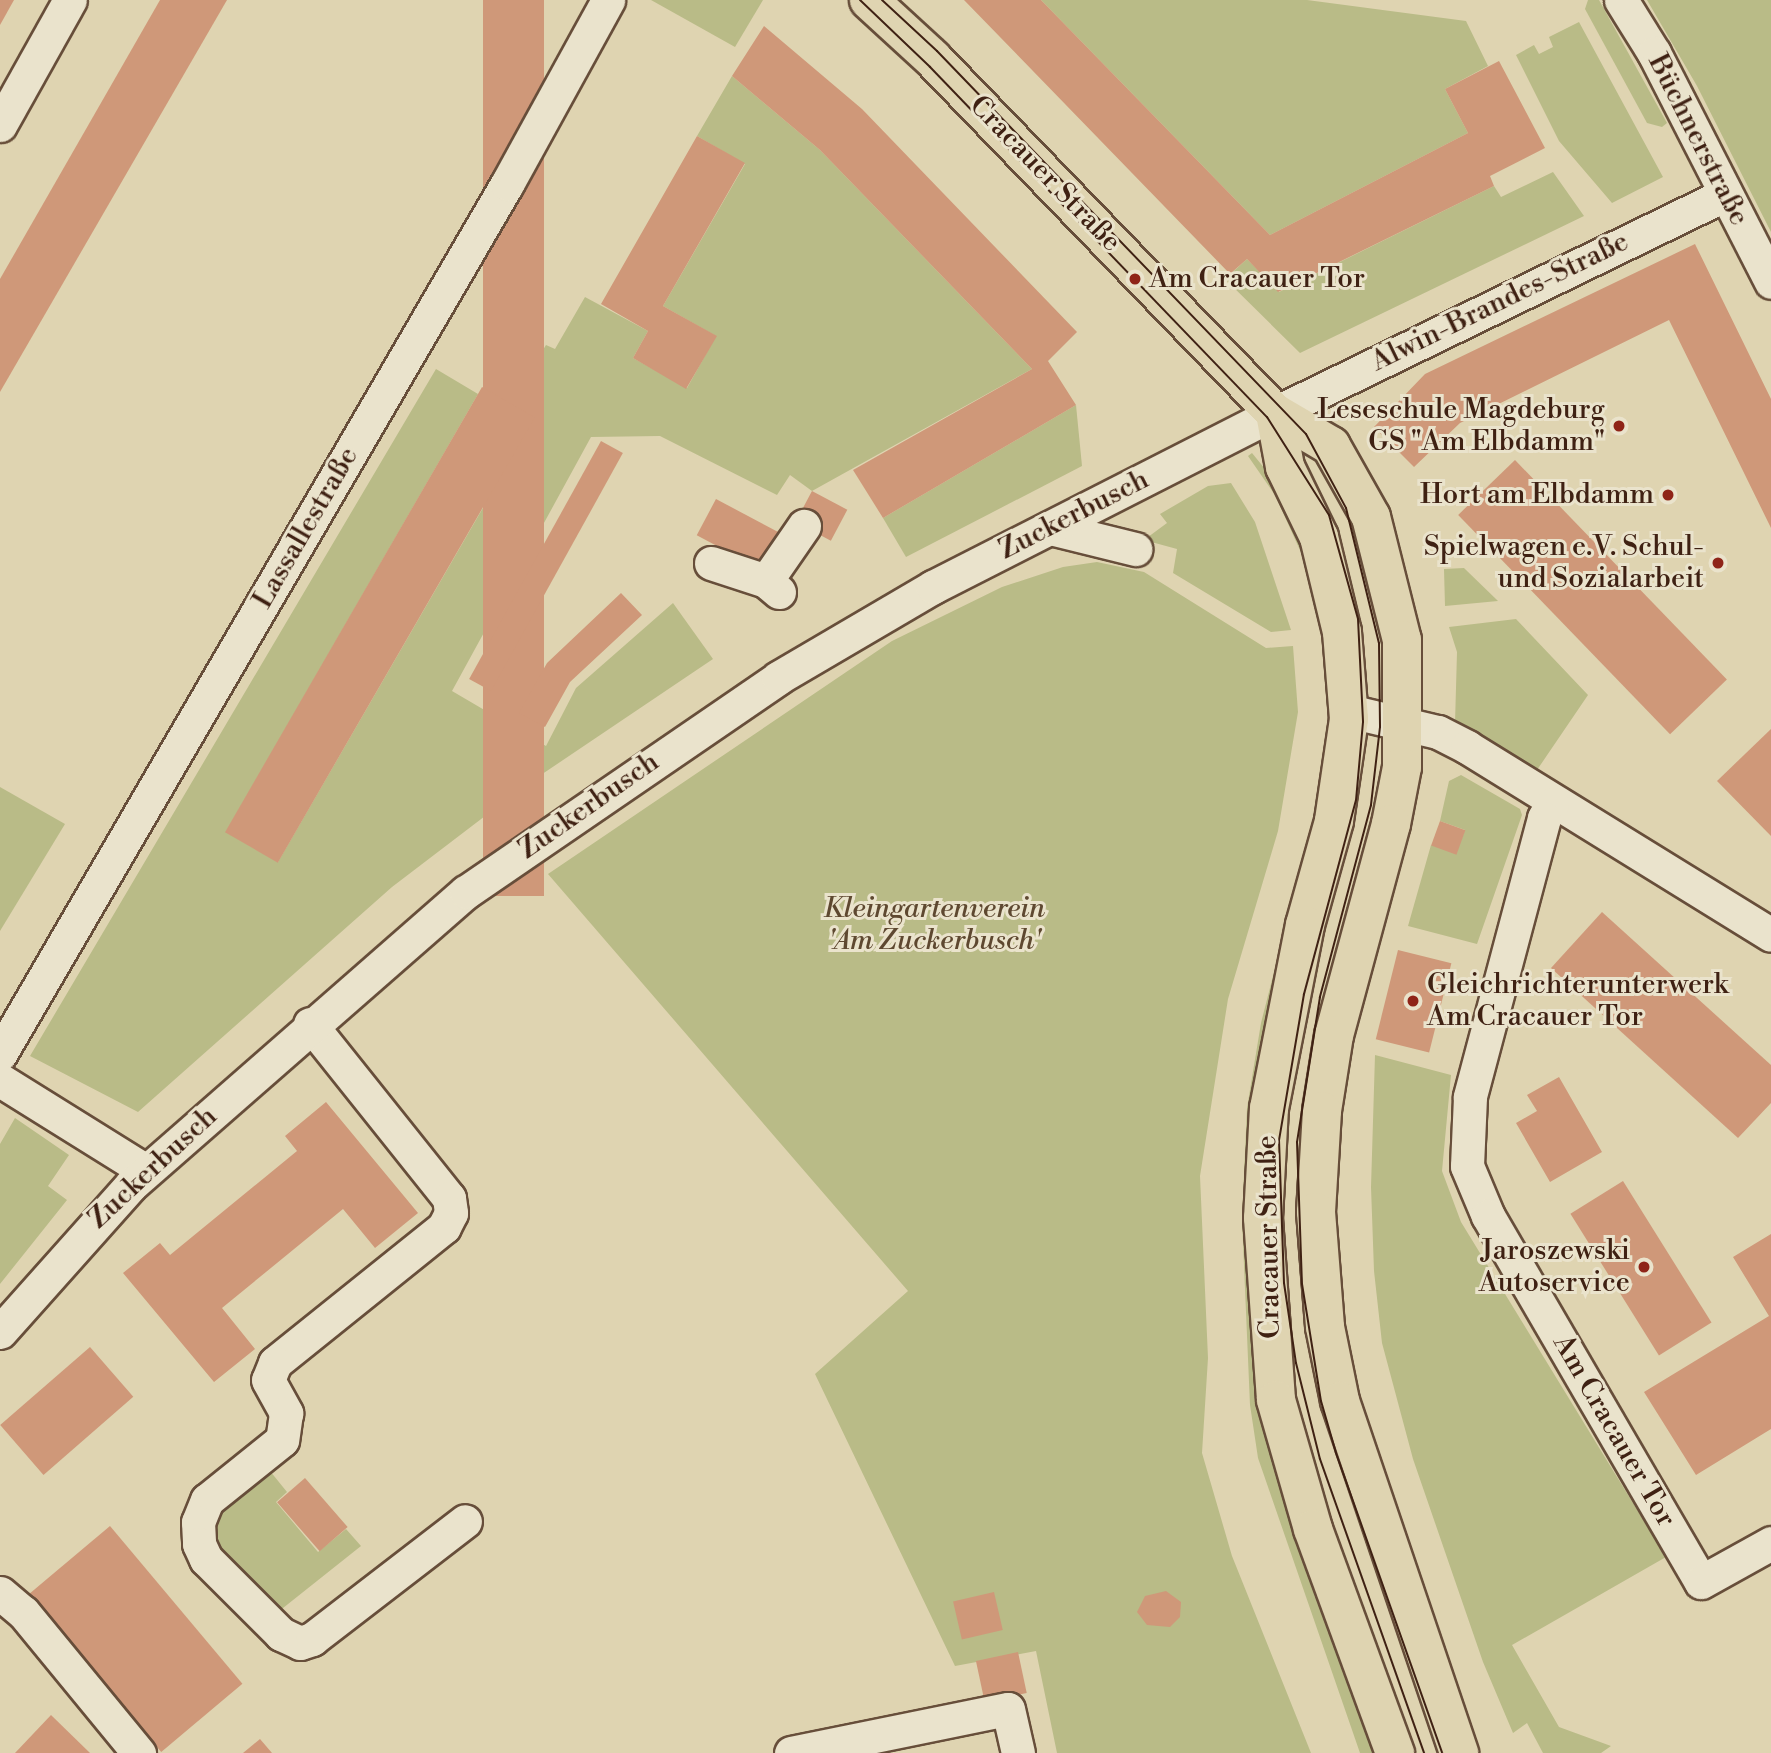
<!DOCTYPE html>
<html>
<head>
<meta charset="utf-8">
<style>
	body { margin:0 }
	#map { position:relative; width:1771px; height:1753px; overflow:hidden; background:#dfd4b1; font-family:"Libre Bodoni",serif }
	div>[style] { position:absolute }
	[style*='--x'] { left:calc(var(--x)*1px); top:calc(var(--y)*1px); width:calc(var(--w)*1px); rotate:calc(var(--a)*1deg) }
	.green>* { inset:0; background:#b9bb87 }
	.building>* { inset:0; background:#cf9879; transform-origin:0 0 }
	.roads { filter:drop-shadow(2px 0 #674e3a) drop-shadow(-2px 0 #674e3a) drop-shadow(0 2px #674e3a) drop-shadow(0 -2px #674e3a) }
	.minor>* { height:33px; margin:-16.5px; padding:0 16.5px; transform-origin:16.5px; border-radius:16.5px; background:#eae3cc }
	.major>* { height:38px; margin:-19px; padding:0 19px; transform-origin:19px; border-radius:19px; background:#dfd4b1 }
	.tram>* { height:2px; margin:-1px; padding:0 1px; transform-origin:1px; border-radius:1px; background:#3f2113 }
	.dots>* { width:19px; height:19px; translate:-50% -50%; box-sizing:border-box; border:4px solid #eae3cc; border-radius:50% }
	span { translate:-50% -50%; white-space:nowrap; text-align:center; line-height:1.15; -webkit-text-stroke:6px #eae3cc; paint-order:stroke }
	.street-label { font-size:28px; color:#3f2113 }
	.poi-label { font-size:28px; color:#3f2113 }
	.left { translate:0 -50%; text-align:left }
	.right { translate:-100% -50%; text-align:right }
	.park-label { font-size:28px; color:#5e4830; font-style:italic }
</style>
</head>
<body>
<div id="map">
	<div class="green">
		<i style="clip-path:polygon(651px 0,763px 0,735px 47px)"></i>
		<i style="clip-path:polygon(1041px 0,1307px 0,1466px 21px,1488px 66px,1445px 89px,1468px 133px,1270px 235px)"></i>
		<i style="clip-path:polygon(1588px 0,1599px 0,1667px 123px,1662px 127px,1647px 123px,1585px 9px)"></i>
		<i style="clip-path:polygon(1647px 0,1771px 0,1771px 232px,1697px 86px)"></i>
		<i style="clip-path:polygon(1579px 22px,1663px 177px,1612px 203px,1559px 141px,1516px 55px,1534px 45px,1539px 54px,1553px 47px,1549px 37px)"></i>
		<i style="clip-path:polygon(732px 76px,820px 150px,1032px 369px,812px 491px,790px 475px,777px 495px,660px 436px,591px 437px,452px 691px,546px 746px,576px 688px,673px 603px,713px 659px,523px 787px,392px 887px,138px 1112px,30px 1056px,436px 369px,478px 394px,226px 832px,278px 862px,535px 418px,510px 404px,546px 345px,555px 349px,585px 297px,648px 331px,633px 358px,687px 388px,716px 336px,663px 306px,745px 164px,697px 136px)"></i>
		<i style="clip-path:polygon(1553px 172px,1584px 216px,1300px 353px,1225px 279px,1247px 259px,1279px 292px,1494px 186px,1501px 197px)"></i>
		<i style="clip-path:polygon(1076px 405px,1082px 466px,906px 557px,883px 518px)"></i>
		<i style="clip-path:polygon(1252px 453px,1283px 491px,1313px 579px,1275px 495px,1248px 456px)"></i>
		<i style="clip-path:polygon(1231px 483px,1255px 522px,1291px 630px,1271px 632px,1173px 573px,1177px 549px,1144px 540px,1167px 523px,1160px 514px,1208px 486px)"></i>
		<i style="clip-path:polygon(1097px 562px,1144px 572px,1266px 648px,1293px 646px,1298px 712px,1278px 831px,1228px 999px,1200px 1176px,1208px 1358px,1202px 1453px,1232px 1556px,1311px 1753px,1057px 1753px,1036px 1651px,955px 1666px,815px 1374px,908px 1291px,548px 874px,892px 641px,1002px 587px,1063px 567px)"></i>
		<i style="clip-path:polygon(1464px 568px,1498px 601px,1445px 606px,1444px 569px)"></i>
		<i style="clip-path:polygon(1516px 619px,1588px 695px,1537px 770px,1455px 723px,1457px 652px,1449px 627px)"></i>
		<i style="clip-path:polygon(1340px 723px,1297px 923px,1260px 1404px,1295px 1537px,1374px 1753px,1360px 1753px,1258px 1458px,1250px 1405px,1242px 1219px,1247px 1108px,1261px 1023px,1313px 820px,1328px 727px)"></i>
		<i style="clip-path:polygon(1461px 775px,1520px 809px,1522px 815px,1477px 944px,1408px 926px,1431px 845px,1456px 853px,1465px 830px,1440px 821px,1449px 781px)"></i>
		<i style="clip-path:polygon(0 787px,65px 824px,0 931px)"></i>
		<i style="clip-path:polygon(1375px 1055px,1451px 1075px,1442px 1171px,1461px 1222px,1666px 1557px,1512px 1645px,1559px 1727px,1611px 1746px,1601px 1753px,1543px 1753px,1527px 1723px,1513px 1733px,1483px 1662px,1413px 1459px,1382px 1343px,1374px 1271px,1371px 1187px)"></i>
		<i style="clip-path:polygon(15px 1118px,69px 1155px,48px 1186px,67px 1200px,0 1284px,0 1144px)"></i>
		<i style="clip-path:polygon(270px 1471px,287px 1492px,276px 1502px,318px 1552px,346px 1529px,361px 1546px,278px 1612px,214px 1547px,218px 1519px,233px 1500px)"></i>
	</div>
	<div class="building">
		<i style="clip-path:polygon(0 0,14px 0,0 25px)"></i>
		<i style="clip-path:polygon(160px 0,227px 0,0 392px,0 279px)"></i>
		<i style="left:483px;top:0;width:61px;height:896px"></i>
		<i style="clip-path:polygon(964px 0,1041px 0,1270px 235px,1468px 133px,1445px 89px,1499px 61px,1545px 148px,1490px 176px,1494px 186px,1278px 292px,1247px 259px,1230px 274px)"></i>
		<i style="clip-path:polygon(764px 26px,862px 109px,1077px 332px,1048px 361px,1076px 405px,883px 518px,853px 470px,1032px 369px,820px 150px,732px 76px)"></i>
		<i style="clip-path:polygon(697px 136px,745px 163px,663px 306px,717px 336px,686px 389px,633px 358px,648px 331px,601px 304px)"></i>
		<i style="clip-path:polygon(1695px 244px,1771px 399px,1771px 528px,1669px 320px,1460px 423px,1414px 467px,1374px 427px,1425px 374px)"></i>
		<i style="left:482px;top:387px;width:61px;height:514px;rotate:30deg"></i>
		<i style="left:601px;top:441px;width:25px;height:272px;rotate:29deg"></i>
		<i style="left:1515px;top:460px;width:305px;height:79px;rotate:46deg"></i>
		<i style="left:812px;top:491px;width:40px;height:35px;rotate:28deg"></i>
		<i style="left:716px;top:499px;width:72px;height:41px;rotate:28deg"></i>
		<i style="clip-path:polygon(621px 593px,642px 615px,570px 682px,545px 727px,519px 713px,547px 663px)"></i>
		<i style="clip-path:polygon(1771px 729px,1771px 836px,1717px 781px)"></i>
		<i style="left:1440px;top:821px;width:27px;height:26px;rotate:20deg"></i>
		<i style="clip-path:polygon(1602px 912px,1771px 1065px,1771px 1103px,1738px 1138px,1551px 968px)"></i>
		<i style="left:1398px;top:950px;width:55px;height:92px;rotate:14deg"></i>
		<i style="clip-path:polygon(1559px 1077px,1602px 1152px,1550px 1182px,1516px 1123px,1537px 1111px,1527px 1095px)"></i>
		<i style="clip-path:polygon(326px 1102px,418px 1213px,375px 1248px,343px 1209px,222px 1308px,255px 1349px,214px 1382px,123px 1273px,160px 1243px,170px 1255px,297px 1151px,285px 1136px)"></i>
		<i style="left:1623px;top:1181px;width:167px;height:62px;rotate:58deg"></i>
		<i style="clip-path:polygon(1771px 1234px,1771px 1429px,1696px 1475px,1644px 1392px,1769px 1316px,1733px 1257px)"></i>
		<i style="left:90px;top:1347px;width:66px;height:119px;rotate:49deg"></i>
		<i style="left:305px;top:1478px;width:65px;height:37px;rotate:49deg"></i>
		<i style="left:110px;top:1526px;width:206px;height:106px;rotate:50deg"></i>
		<i style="clip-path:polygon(1166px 1591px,1181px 1602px,1180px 1617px,1170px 1627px,1147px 1625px,1137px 1612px,1145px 1596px)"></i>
		<i style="left:994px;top:1592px;width:39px;height:42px;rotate:77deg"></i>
		<i style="left:1018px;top:1652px;width:42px;height:43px;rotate:78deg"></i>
		<i style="clip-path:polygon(51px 1715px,90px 1753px,15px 1753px)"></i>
		<i style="clip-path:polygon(260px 1739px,272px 1753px,243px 1753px)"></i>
	</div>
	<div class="roads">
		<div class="minor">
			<i style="--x:1621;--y:0;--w:62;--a:58.1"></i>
			<i style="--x:1654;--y:53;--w:257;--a:62.9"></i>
			<i style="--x:0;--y:125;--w:143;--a:-60.8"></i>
			<i style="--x:1050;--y:528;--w:88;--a:13.9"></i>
			<i style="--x:711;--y:563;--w:58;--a:18.1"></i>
			<i style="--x:779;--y:592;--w:17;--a:-140"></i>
			<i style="--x:766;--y:581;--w:67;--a:-55.4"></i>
			<i style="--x:1349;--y:711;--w:91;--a:13.3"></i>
			<i style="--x:1438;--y:732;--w:33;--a:27"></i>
			<i style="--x:1467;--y:747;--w:357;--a:31.7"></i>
			<i style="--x:1552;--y:804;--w:16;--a:120"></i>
			<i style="--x:1544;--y:818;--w:289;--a:104.9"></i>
			<i style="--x:1470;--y:1097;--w:69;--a:92.5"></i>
			<i style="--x:1467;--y:1166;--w:54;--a:67.2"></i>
			<i style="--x:1488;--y:1216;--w:423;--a:59.8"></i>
			<i style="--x:1701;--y:1582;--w:80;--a:-29.1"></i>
			<i style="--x:310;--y:1024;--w:223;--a:51.4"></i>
			<i style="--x:449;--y:1198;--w:15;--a:82"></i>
			<i style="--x:451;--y:1213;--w:16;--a:117"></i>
			<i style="--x:444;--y:1227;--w:217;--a:141.2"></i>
			<i style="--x:275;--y:1363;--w:18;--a:112"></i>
			<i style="--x:268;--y:1380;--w:38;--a:61"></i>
			<i style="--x:286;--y:1413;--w:27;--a:98"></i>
			<i style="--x:282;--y:1440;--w:96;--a:141.3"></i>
			<i style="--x:207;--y:1500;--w:24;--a:112"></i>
			<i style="--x:198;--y:1522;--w:22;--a:87"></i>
			<i style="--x:199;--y:1544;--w:17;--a:65"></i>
			<i style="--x:206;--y:1559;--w:106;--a:45"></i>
			<i style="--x:281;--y:1634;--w:21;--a:25"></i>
			<i style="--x:300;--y:1643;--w:13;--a:-18"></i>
			<i style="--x:312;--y:1639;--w:193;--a:-37.6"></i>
			<i style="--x:0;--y:1054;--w:1007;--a:-59.77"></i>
			<i style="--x:507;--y:184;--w:210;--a:-61.2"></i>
			<i style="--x:0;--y:1080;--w:172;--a:31.9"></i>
			<i style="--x:0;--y:1332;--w:197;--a:-48.3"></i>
			<i style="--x:131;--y:1185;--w:445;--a:-41.2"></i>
			<i style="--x:466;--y:892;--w:378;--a:-34.4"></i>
			<i style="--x:778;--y:678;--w:180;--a:-30.4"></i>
			<i style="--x:933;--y:587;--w:384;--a:-27"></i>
			<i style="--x:1275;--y:413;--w:501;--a:-25.9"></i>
			<i style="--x:0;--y:1593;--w:30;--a:40"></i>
			<i style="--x:23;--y:1612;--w:183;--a:50.6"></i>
			<i style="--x:791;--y:1753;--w:221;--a:-11.5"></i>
			<i style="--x:1008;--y:1709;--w:45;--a:77.2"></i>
		</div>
		<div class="major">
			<i style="--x:869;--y:0;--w:86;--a:42.6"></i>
			<i style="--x:932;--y:58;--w:494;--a:46"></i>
			<i style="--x:1275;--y:413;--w:65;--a:30.5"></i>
			<i style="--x:1331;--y:446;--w:81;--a:60.6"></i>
			<i style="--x:1371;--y:517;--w:127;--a:75.9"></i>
			<i style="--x:1402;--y:640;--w:127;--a:90"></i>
			<i style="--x:1402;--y:767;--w:58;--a:100.9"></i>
			<i style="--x:1391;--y:824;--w:219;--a:105.1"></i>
			<i style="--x:1334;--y:1035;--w:77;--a:99"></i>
			<i style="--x:1322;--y:1111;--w:101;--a:93.4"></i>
			<i style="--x:1316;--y:1212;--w:115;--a:85.5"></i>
			<i style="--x:1325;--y:1327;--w:76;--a:78.5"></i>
			<i style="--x:1340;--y:1401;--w:372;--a:71.3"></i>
			<i style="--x:1275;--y:413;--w:55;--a:79.5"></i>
			<i style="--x:1285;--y:467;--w:78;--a:64.1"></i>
			<i style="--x:1319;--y:537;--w:98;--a:76.4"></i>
			<i style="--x:1342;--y:632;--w:87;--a:85.4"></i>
			<i style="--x:1349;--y:719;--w:103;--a:98.4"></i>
			<i style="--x:1334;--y:821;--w:108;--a:105.6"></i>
			<i style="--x:1305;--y:925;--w:187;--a:101.1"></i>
			<i style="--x:1269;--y:1108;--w:110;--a:93.1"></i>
			<i style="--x:1263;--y:1218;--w:182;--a:85.9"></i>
			<i style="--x:1276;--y:1400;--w:134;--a:74"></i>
			<i style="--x:1313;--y:1529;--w:239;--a:69.9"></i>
		</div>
	</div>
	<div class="tram">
		<i style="--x:860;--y:0;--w:97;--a:43.7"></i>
		<i style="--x:930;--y:67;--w:486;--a:46.1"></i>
		<i style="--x:1267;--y:417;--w:116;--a:57.7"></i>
		<i style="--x:1329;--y:515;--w:108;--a:74.4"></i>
		<i style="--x:1358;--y:619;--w:103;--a:87.2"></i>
		<i style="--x:1363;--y:722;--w:78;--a:95.1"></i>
		<i style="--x:1356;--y:800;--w:201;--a:105"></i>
		<i style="--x:1304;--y:994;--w:148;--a:99.7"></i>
		<i style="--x:1279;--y:1140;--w:143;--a:88"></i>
		<i style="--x:1284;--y:1283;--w:81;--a:81.5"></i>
		<i style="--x:1296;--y:1363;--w:99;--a:76"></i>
		<i style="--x:1320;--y:1459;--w:312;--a:70.5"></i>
		<i style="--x:882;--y:0;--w:75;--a:42.8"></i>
		<i style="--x:937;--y:51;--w:532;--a:46.07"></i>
		<i style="--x:1306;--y:434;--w:84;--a:61.6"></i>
		<i style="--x:1346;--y:508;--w:139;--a:76.3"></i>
		<i style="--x:1379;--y:643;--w:84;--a:89.3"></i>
		<i style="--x:1380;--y:727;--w:79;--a:96.6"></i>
		<i style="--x:1371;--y:805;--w:199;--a:104.9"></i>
		<i style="--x:1320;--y:997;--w:147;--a:99"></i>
		<i style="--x:1297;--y:1142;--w:142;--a:88"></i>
		<i style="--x:1302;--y:1284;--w:119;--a:80.8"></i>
		<i style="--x:1321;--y:1401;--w:54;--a:73.9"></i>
		<i style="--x:1336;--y:1453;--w:318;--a:70.5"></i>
	</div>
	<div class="dots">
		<i style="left:1135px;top:279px;background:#8f2418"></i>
		<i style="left:1619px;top:426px;background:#8f2418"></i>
		<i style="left:1668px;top:495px;background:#8f2418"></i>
		<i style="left:1718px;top:563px;background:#8f2418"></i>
		<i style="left:1413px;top:1001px;background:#8f2418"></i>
		<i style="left:1644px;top:1267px;background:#8f2418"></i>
	</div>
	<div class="street-label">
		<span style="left:1698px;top:140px;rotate:63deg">Büchnerstraße</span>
		<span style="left:1045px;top:174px;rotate:46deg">Cracauer Straße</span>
		<span style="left:1500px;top:302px;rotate:-26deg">Alwin-Brandes-Straße</span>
		<span style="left:1074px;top:515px;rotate:-27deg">Zuckerbusch</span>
		<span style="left:306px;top:528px;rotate:-60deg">Lassallestraße</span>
		<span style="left:589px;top:806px;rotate:-35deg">Zuckerbusch</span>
		<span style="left:153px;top:1168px;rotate:-43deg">Zuckerbusch</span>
		<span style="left:1269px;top:1237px;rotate:-91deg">Cracauer Straße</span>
		<span style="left:1614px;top:1431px;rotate:60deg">Am Cracauer Tor</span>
	</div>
	<div class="poi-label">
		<span class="left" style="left:1149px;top:279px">Am Cracauer Tor</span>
		<span class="right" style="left:1605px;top:426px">Leseschule Magdeburg<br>GS "Am Elbdamm"</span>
		<span class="right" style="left:1654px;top:495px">Hort am Elbdamm</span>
		<span class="right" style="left:1704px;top:563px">Spielwagen e.V. Schul-<br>und Sozialarbeit</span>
		<span class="left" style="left:1427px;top:1001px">Gleichrichterunterwerk<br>Am Cracauer Tor</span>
		<span class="right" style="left:1630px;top:1267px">Jaroszewski<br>Autoservice</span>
	</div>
	<div class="park-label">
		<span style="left:934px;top:925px">Kleingartenverein<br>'Am Zuckerbusch'</span>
	</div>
</div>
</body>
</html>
